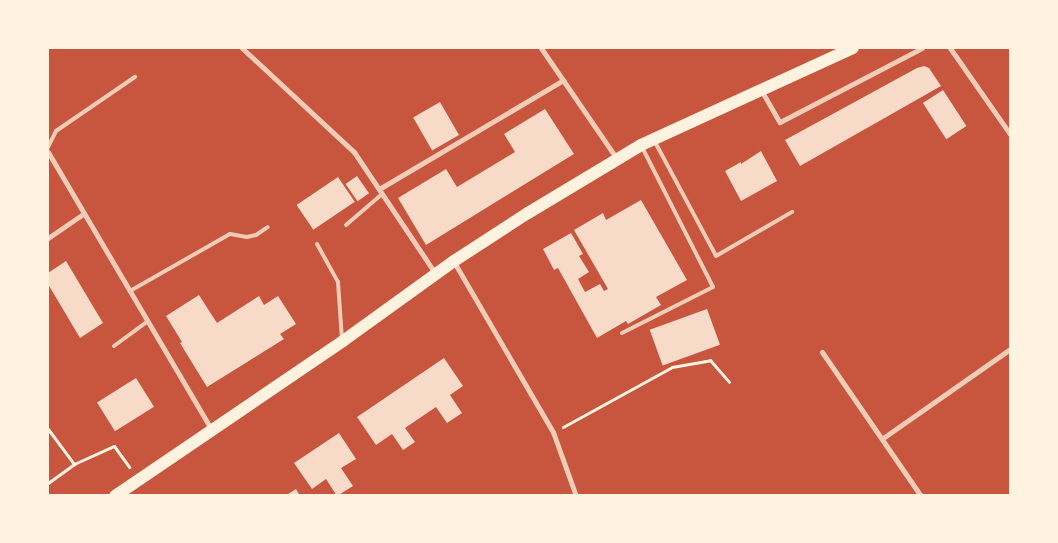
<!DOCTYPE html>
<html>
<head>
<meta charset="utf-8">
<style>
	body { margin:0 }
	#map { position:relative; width:1058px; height:543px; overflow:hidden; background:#c8553d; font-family:"Varela Round",sans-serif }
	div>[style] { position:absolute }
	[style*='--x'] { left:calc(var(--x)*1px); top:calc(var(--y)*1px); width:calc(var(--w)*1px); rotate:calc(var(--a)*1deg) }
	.building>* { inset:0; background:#f7dbc8; transform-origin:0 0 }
	.path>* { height:3px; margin:-1.5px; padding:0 1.5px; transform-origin:1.5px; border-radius:1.5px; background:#fff3e0 }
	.service>* { height:4px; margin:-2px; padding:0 2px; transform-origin:2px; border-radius:2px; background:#f1ccb7 }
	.pedestrian>* { height:4.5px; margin:-2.25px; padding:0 2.25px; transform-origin:2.25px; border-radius:2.25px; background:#f1ccb7 }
	.minor>* { height:5px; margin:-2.5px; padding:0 2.5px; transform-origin:2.5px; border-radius:2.5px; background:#f1ccb7 }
	.primary>* { height:12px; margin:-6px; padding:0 6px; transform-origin:6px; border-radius:6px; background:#fff3e0 }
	span { translate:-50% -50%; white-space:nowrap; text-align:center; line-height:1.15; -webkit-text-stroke:4.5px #fff3e0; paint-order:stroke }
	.frame { position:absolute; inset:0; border:49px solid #fff3e0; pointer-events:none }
</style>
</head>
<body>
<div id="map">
	<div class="building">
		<i style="clip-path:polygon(924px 66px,929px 68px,941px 86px,800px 166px,785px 140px,917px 68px)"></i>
		<i style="left:943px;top:90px;width:43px;height:24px;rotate:57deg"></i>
		<i style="left:440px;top:102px;width:38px;height:31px;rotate:60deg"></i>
		<i style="clip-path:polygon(545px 109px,574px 154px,426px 245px,398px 198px,446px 169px,457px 187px,515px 152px,504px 134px)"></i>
		<i style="clip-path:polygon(761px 151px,777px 181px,741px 201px,725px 171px,741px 162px,741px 164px)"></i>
		<i style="left:357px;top:176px;width:21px;height:14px;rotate:55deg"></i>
		<i style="left:338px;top:177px;width:30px;height:50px;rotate:56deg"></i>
		<i style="clip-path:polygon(641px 200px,687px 280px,656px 297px,661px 305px,628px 324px,626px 321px,597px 338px,558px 268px,554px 270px,543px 249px,571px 233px,583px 254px,579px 256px,589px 272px,578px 279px,585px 292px,600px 284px,604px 291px,608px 289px,574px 230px,603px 213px,606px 220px)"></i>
		<i style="clip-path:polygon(66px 261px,103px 323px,80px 338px,48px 284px,48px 273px)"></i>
		<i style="clip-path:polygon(199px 295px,217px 323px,259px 296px,264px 305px,278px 296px,296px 324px,280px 334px,284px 339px,207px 387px,180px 343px,182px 342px,166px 316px)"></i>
		<i style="left:707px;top:309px;width:38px;height:61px;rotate:70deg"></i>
		<i style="clip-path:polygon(444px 358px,463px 386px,450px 395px,462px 413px,447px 423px,436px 407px,405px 428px,415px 442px,403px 450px,392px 434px,376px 445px,357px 417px)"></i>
		<i style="left:136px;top:378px;width:34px;height:46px;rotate:58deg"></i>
		<i style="clip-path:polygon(339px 433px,356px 459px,341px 468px,353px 486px,337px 496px,326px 479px,312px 489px,294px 463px)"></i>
		<i style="clip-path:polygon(296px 489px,300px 496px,285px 496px)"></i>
	</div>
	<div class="path">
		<i style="--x:563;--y:427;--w:124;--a:-28.8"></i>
		<i style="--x:672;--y:367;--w:39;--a:-10"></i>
		<i style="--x:710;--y:360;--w:29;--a:49"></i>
		<i style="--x:48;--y:429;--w:44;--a:53.4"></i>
		<i style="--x:74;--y:464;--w:44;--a:-24.2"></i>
		<i style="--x:114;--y:446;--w:26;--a:54"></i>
		<i style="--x:48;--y:483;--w:32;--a:-36"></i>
	</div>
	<div class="service">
		<i style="--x:655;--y:142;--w:129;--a:61.8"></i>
		<i style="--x:716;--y:256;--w:88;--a:-30.1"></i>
		<i style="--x:48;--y:147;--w:18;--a:-63"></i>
		<i style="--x:56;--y:131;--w:96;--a:-34.4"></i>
		<i style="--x:346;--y:225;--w:48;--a:-40.7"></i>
		<i style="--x:317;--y:244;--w:43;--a:61.1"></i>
		<i style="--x:338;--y:282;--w:57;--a:86"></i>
		<i style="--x:130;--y:291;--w:115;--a:-29.7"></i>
		<i style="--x:230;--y:234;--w:17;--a:10"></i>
		<i style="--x:247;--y:237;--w:9;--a:-13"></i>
		<i style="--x:256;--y:235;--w:14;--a:-34"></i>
		<i style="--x:622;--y:333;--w:102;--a:-26.8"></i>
		<i style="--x:713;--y:287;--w:157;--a:-116.9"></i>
		<i style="--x:114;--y:346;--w:42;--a:-36.3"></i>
	</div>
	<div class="pedestrian">
		<i style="--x:762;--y:91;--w:36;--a:60"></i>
		<i style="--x:780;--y:122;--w:160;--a:-27.5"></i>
	</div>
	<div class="minor">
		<i style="--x:242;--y:48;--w:153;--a:42.9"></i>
		<i style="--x:354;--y:152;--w:146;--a:56.2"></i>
		<i style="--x:541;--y:48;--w:135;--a:55.6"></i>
		<i style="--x:950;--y:48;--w:105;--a:55.1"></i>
		<i style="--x:48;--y:152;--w:323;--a:59.5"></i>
		<i style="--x:379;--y:189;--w:214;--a:-30.6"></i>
		<i style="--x:48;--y:238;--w:42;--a:-34.4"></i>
		<i style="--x:454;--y:262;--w:197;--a:59.8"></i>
		<i style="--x:553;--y:432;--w:68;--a:70.2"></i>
		<i style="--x:822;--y:352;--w:175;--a:55.5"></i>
		<i style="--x:883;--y:438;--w:155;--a:-35"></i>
	</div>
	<div class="primary">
		<i style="--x:115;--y:496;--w:276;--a:-34.2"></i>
		<i style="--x:343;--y:341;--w:137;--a:-35.8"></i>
		<i style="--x:454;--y:261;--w:88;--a:-33"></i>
		<i style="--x:528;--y:213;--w:132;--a:-31"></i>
		<i style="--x:641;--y:145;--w:233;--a:-24.6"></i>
	</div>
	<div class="frame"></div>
</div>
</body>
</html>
